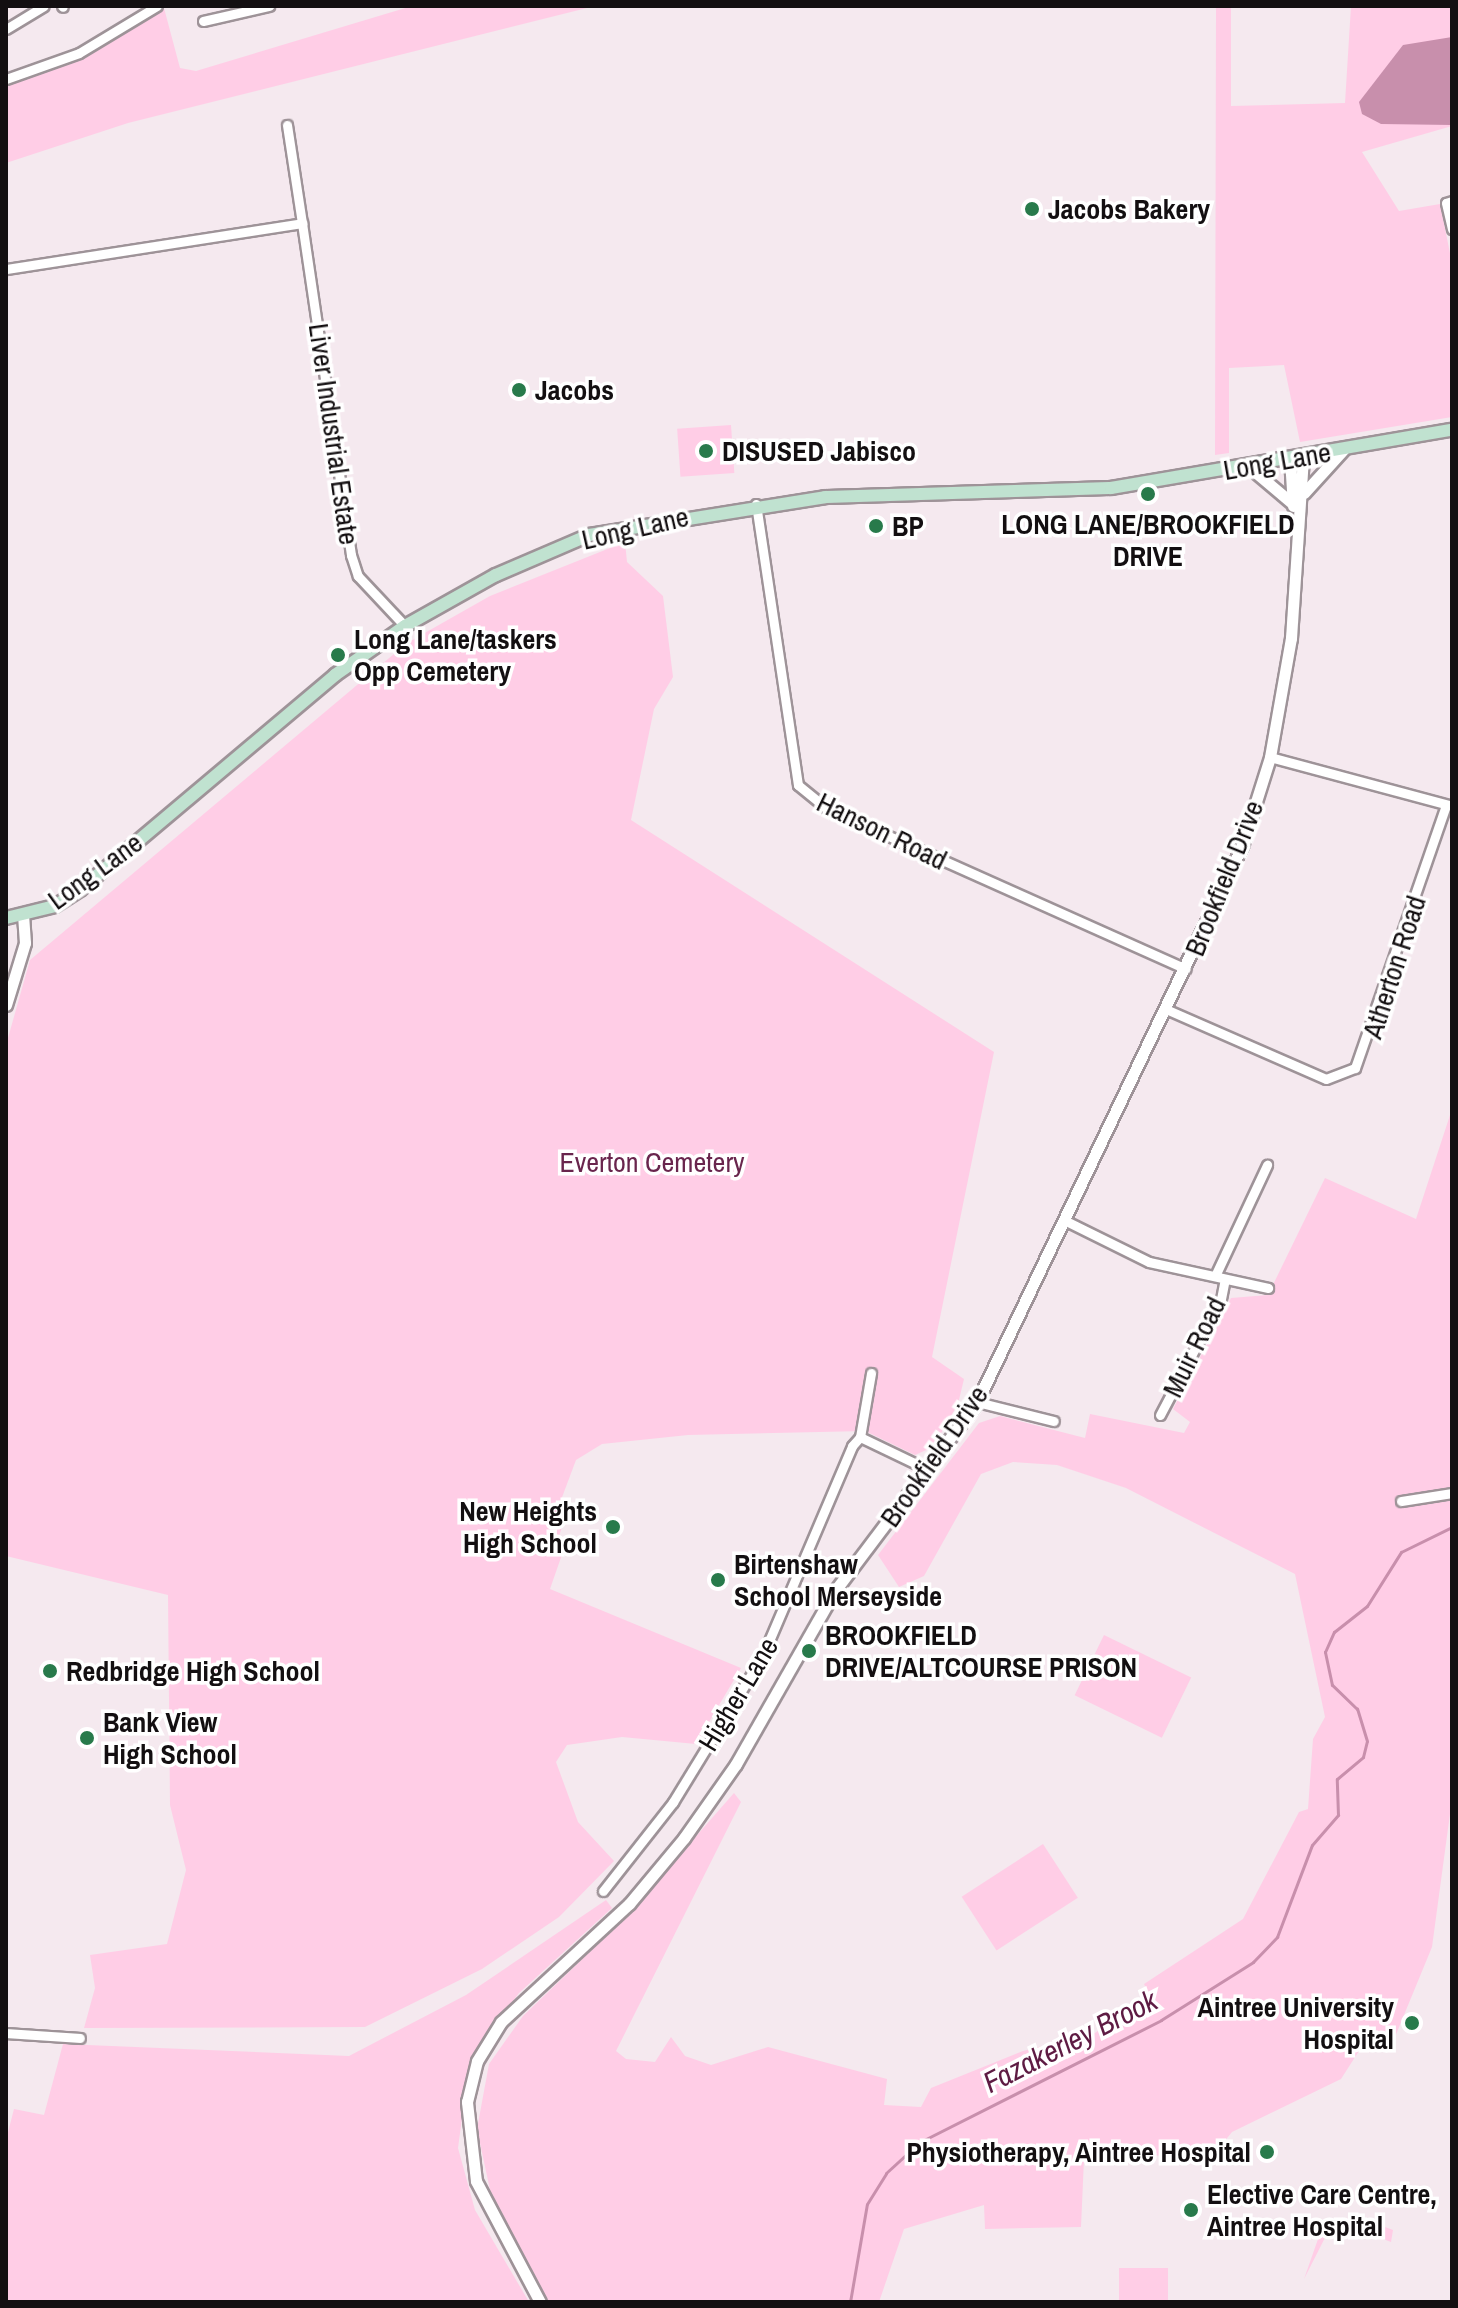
<!DOCTYPE html>
<html>
<head>
<meta charset="utf-8">
<style>
	body { margin:0 }
	#map { position:relative; width:1458px; height:2308px; overflow:hidden; background:#f5e9ef; font-family:"Archivo Narrow",sans-serif }
	div>[style] { position:absolute }
	[style*='--x'] { left:calc(var(--x)*1px); top:calc(var(--y)*1px); width:calc(var(--w)*1px); rotate:calc(var(--a)*1deg) }
	.green>* { inset:0; background:#ffcde6; transform-origin:0 0 }
	.water>* { inset:0; background:#c88fac }
	.stream>* { height:3px; margin:-1.5px; padding:0 1.5px; transform-origin:1.5px; border-radius:1.5px; background:#c88fac }
	.roads { filter:drop-shadow(2px 0 #9e9398) drop-shadow(-2px 0 #9e9398) drop-shadow(0 2px #9e9398) drop-shadow(0 -2px #9e9398) }
	.minor>* { height:9px; margin:-4.5px; padding:0 4.5px; transform-origin:4.5px; border-radius:4.5px; background:#fff }
	.tertiary>* { height:11px; margin:-5.5px; padding:0 5.5px; transform-origin:5.5px; border-radius:5.5px; background:#fff }
	.secondary>* { height:12px; margin:-6px; padding:0 6px; transform-origin:6px; border-radius:6px; background:#c0e2d0 }
	.dots>* { width:22px; height:22px; translate:-50% -50%; box-sizing:border-box; border:4px solid #fff; border-radius:50% }
	span { translate:-50% -50%; white-space:nowrap; text-align:center; line-height:1.15; -webkit-text-stroke:7px #fff; paint-order:stroke }
	.poi-label { font-size:28px; color:#130f11; font-weight:700 }
	.left { translate:0 -50%; text-align:left }
	.right { translate:-100% -50%; text-align:right }
	.street-label { font-size:28px; color:#130f11 }
	.park-label { font-size:28px; color:#69254d }
	.water-label { font-size:30px; color:#5e1b43; font-style:italic }
	.frame { position:absolute; inset:0; border:8px solid #130f11; pointer-events:none }
</style>
</head>
<body>
<div id="map">
	<div class="green">
		<i style="clip-path:polygon(412px 6px,595px 6px,128px 123px,6px 163px,6px 86px,82px 58px,164px 8px,180px 68px,196px 71px)"></i>
		<i style="clip-path:polygon(1216px 6px,1231px 6px,1231px 106px,1345px 103px,1351px 6px,1452px 6px,1452px 126px,1362px 152px,1399px 211px,1440px 204px,1452px 263px,1452px 417px,1300px 442px,1284px 365px,1229px 368px,1229px 453px,1215px 455px)"></i>
		<i style="left:731px;top:425px;width:48px;height:54px;rotate:86deg"></i>
		<i style="clip-path:polygon(625px 542px,627px 562px,663px 596px,673px 677px,654px 709px,631px 820px,994px 1052px,932px 1357px,964px 1379px,958px 1404px,933px 1447px,915px 1455px,865px 1431px,688px 1435px,602px 1444px,576px 1460px,558px 1508px,567px 1512px,557px 1542px,565px 1546px,550px 1589px,741px 1668px,696px 1744px,622px 1737px,567px 1745px,556px 1762px,578px 1822px,614px 1861px,559px 1917px,482px 1969px,365px 2027px,84px 2028px,95px 1988px,90px 1955px,167px 1944px,186px 1870px,170px 1805px,168px 1595px,6px 1556px,6px 1045px,30px 960px,407px 643px,490px 596px)"></i>
		<i style="clip-path:polygon(1452px 1109px,1452px 1799px,1432px 1947px,1390px 2049px,1366px 2040px,1341px 2079px,1232px 2132px,1215px 2153px,1084px 2159px,1081px 2227px,985px 2229px,984px 2205px,904px 2229px,879px 2302px,548px 2302px,493px 2204px,477px 2129px,489px 2064px,523px 2016px,619px 1924px,734px 1793px,741px 1802px,616px 2051px,626px 2059px,655px 2062px,671px 2037px,685px 2056px,711px 2065px,768px 2047px,887px 2079px,884px 2105px,921px 2107px,931px 2088px,1023px 2051px,1095px 2033px,1149px 1994px,1144px 1984px,1243px 1919px,1299px 1812px,1308px 1809px,1313px 1739px,1325px 1717px,1295px 1574px,1126px 1488px,1057px 1465px,1013px 1462px,981px 1474px,924px 1576px,899px 1587px,878px 1555px,979px 1423px,1000px 1416px,1085px 1438px,1090px 1414px,1184px 1433px,1190px 1422px,1173px 1409px,1231px 1298px,1268px 1295px,1325px 1178px,1416px 1219px)"></i>
		<i style="left:1104px;top:1635px;width:97px;height:67px;rotate:26deg"></i>
		<i style="left:1043px;top:1844px;width:64px;height:97px;rotate:57deg"></i>
		<i style="clip-path:polygon(606px 1900px,612px 1908px,519px 1993px,487px 2036px,467px 2081px,458px 2148px,475px 2210px,529px 2302px,6px 2302px,6px 2140px,14px 2109px,44px 2115px,63px 2044px,349px 2056px,466px 1995px)"></i>
		<i style="clip-path:polygon(1359px 2217px,1393px 2230px,1391px 2242px,1334px 2220px,1304px 2279px,1324px 2222px,1328px 2220px)"></i>
		<i style="left:1119px;top:2268px;width:49px;height:33px"></i>
	</div>
	<div class="water">
		<i style="clip-path:polygon(1452px 37px,1452px 125px,1381px 124px,1362px 114px,1359px 102px,1403px 45px)"></i>
	</div>
	<div class="stream">
		<i style="--x:850;--y:2302;--w:99;--a:-80.2"></i>
		<i style="--x:867;--y:2204;--w:36;--a:-58"></i>
		<i style="--x:886;--y:2173;--w:46;--a:-42.4"></i>
		<i style="--x:920;--y:2142;--w:270;--a:-26.8"></i>
		<i style="--x:1161;--y:2020;--w:109;--a:-32.2"></i>
		<i style="--x:1253;--y:1962;--w:35;--a:-46"></i>
		<i style="--x:1277;--y:1937;--w:98;--a:-69.2"></i>
		<i style="--x:1312;--y:1845;--w:40;--a:-49"></i>
		<i style="--x:1338;--y:1815;--w:36;--a:-92"></i>
		<i style="--x:1337;--y:1779;--w:34;--a:-40"></i>
		<i style="--x:1363;--y:1757;--w:16;--a:-76"></i>
		<i style="--x:1367;--y:1741;--w:34;--a:-107"></i>
		<i style="--x:1357;--y:1709;--w:35;--a:-136"></i>
		<i style="--x:1332;--y:1685;--w:34;--a:-102"></i>
		<i style="--x:1325;--y:1652;--w:22;--a:-66"></i>
		<i style="--x:1334;--y:1632;--w:42;--a:-38.2"></i>
		<i style="--x:1367;--y:1606;--w:64;--a:-57.8"></i>
		<i style="--x:1401;--y:1552;--w:57;--a:-26.1"></i>
	</div>
	<div class="roads">
		<div class="minor">
			<i style="--x:62;--y:6;--w:1;--a:45"></i>
			<i style="--x:203;--y:21;--w:68;--a:-12.8"></i>
			<i style="--x:6;--y:29;--w:44;--a:-31.2"></i>
			<i style="--x:6;--y:79;--w:77;--a:-19.6"></i>
			<i style="--x:79;--y:53;--w:91;--a:-31.1"></i>
			<i style="--x:287;--y:125;--w:99;--a:81.3"></i>
			<i style="--x:1452;--y:201;--w:6;--a:162"></i>
			<i style="--x:1446;--y:203;--w:27;--a:77"></i>
			<i style="--x:6;--y:269;--w:300;--a:-8.8"></i>
			<i style="--x:302;--y:223;--w:336;--a:81.6"></i>
			<i style="--x:351;--y:555;--w:22;--a:72"></i>
			<i style="--x:358;--y:576;--w:69;--a:46.8"></i>
			<i style="--x:756;--y:504;--w:284;--a:81.5"></i>
			<i style="--x:798;--y:785;--w:36;--a:39"></i>
			<i style="--x:826;--y:808;--w:394;--a:24.1"></i>
			<i style="--x:1270;--y:757;--w:185;--a:15"></i>
			<i style="--x:1168;--y:1010;--w:172;--a:23.6"></i>
			<i style="--x:1326;--y:1079;--w:31;--a:-21"></i>
			<i style="--x:1355;--y:1068;--w:278;--a:-70.9"></i>
			<i style="--x:1068;--y:1222;--w:90;--a:26.3"></i>
			<i style="--x:1149;--y:1262;--w:122;--a:12.3"></i>
			<i style="--x:1215;--y:1276;--w:123;--a:-64.9"></i>
			<i style="--x:977;--y:1402;--w:79;--a:13.9"></i>
			<i style="--x:1160;--y:1415;--w:131;--a:-62.3"></i>
			<i style="--x:1221;--y:1299;--w:20;--a:-79"></i>
			<i style="--x:860;--y:1437;--w:65;--a:-80.2"></i>
			<i style="--x:1401;--y:1501;--w:52;--a:-8.9"></i>
			<i style="--x:603;--y:1891;--w:113;--a:-51.8"></i>
			<i style="--x:673;--y:1802;--w:172;--a:-58.5"></i>
			<i style="--x:763;--y:1655;--w:227;--a:-66.9"></i>
			<i style="--x:852;--y:1446;--w:12;--a:-48"></i>
			<i style="--x:860;--y:1437;--w:76;--a:25.6"></i>
			<i style="--x:6;--y:2033;--w:74;--a:3.9"></i>
		</div>
		<div class="tertiary">
			<i style="--x:1290;--y:459;--w:47;--a:86.3"></i>
			<i style="--x:1248;--y:466;--w:57;--a:40.1"></i>
			<i style="--x:1304;--y:493;--w:59;--a:-47.7"></i>
			<i style="--x:6;--y:1005;--w:65;--a:-73"></i>
			<i style="--x:25;--y:943;--w:26;--a:-94"></i>
			<i style="--x:540;--y:2302;--w:137;--a:-117.9"></i>
			<i style="--x:476;--y:2181;--w:80;--a:-96.5"></i>
			<i style="--x:467;--y:2102;--w:42;--a:-76.3"></i>
			<i style="--x:477;--y:2061;--w:46;--a:-58.4"></i>
			<i style="--x:501;--y:2022;--w:174;--a:-42.7"></i>
			<i style="--x:629;--y:1904;--w:86;--a:-50.2"></i>
			<i style="--x:684;--y:1838;--w:90;--a:-54.9"></i>
			<i style="--x:736;--y:1764;--w:198;--a:-60.3"></i>
			<i style="--x:834;--y:1592;--w:238;--a:-53"></i>
			<i style="--x:977;--y:1402;--w:616;--a:-64.52"></i>
			<i style="--x:1242;--y:846;--w:93;--a:-72.5"></i>
			<i style="--x:1270;--y:757;--w:121;--a:-80"></i>
			<i style="--x:1291;--y:638;--w:182;--a:-86.2"></i>
		</div>
		<div class="secondary">
			<i style="--x:6;--y:918;--w:50;--a:-13.8"></i>
			<i style="--x:55;--y:906;--w:31;--a:-33"></i>
			<i style="--x:81;--y:889;--w:332;--a:-40.1"></i>
			<i style="--x:335;--y:675;--w:85;--a:-35"></i>
			<i style="--x:405;--y:626;--w:104;--a:-29.3"></i>
			<i style="--x:496;--y:575;--w:101;--a:-23.3"></i>
			<i style="--x:589;--y:535;--w:239;--a:-9.1"></i>
			<i style="--x:825;--y:497;--w:286;--a:-1.8"></i>
			<i style="--x:1111;--y:488;--w:346;--a:-9.7"></i>
		</div>
	</div>
	<div class="dots">
		<i style="left:1032px;top:209px;background:#287a4b"></i>
		<i style="left:519px;top:390px;background:#287a4b"></i>
		<i style="left:706px;top:451px;background:#287a4b"></i>
		<i style="left:1148px;top:494px;background:#287a4b"></i>
		<i style="left:876px;top:526px;background:#287a4b"></i>
		<i style="left:338px;top:655px;background:#287a4b"></i>
		<i style="left:613px;top:1527px;background:#287a4b"></i>
		<i style="left:718px;top:1580px;background:#287a4b"></i>
		<i style="left:809px;top:1651px;background:#287a4b"></i>
		<i style="left:50px;top:1671px;background:#287a4b"></i>
		<i style="left:87px;top:1738px;background:#287a4b"></i>
		<i style="left:1412px;top:2023px;background:#287a4b"></i>
		<i style="left:1267px;top:2152px;background:#287a4b"></i>
		<i style="left:1191px;top:2210px;background:#287a4b"></i>
	</div>
	<div class="poi-label">
		<span class="left" style="left:1048px;top:209px">Jacobs Bakery</span>
		<span class="left" style="left:535px;top:390px">Jacobs</span>
		<span class="left" style="left:722px;top:451px">DISUSED Jabisco</span>
		<span style="left:1148px;top:540px">LONG LANE/BROOKFIELD<br>DRIVE</span>
		<span class="left" style="left:892px;top:526px">BP</span>
		<span class="left" style="left:354px;top:655px">Long Lane/taskers<br>Opp Cemetery</span>
		<span class="right" style="left:597px;top:1527px">New Heights<br>High School</span>
		<span class="left" style="left:734px;top:1580px">Birtenshaw<br>School Merseyside</span>
		<span class="left" style="left:825px;top:1651px">BROOKFIELD<br>DRIVE/ALTCOURSE PRISON</span>
		<span class="left" style="left:66px;top:1671px">Redbridge High School</span>
		<span class="left" style="left:103px;top:1738px">Bank View<br>High School</span>
		<span class="right" style="left:1394px;top:2023px">Aintree University<br>Hospital</span>
		<span class="right" style="left:1251px;top:2152px">Physiotherapy, Aintree Hospital</span>
		<span class="left" style="left:1207px;top:2210px">Elective Care Centre,<br>Aintree Hospital</span>
	</div>
	<div class="street-label">
		<span style="left:334px;top:434px;rotate:82deg">Liver Industrial Estate</span>
		<span style="left:1277px;top:461px;rotate:-10deg">Long Lane</span>
		<span style="left:635px;top:528px;rotate:-13deg">Long Lane</span>
		<span style="left:882px;top:831px;rotate:26deg">Hanson Road</span>
		<span style="left:95px;top:871px;rotate:-36deg">Long Lane</span>
		<span style="left:1224px;top:878px;rotate:-68deg">Brookfield Drive</span>
		<span style="left:1394px;top:967px;rotate:-72deg">Atherton Road</span>
		<span style="left:1194px;top:1347px;rotate:-64deg">Muir Road</span>
		<span style="left:934px;top:1456px;rotate:-55deg">Brookfield Drive</span>
		<span style="left:738px;top:1694px;rotate:-59deg">Higher Lane</span>
	</div>
	<div class="park-label">
		<span style="left:652px;top:1162px">Everton Cemetery</span>
	</div>
	<div class="water-label">
		<span style="left:1070px;top:2041px;rotate:-27deg">Fazakerley Brook</span>
	</div>
	<div class="frame"></div>
</div>
</body>
</html>
